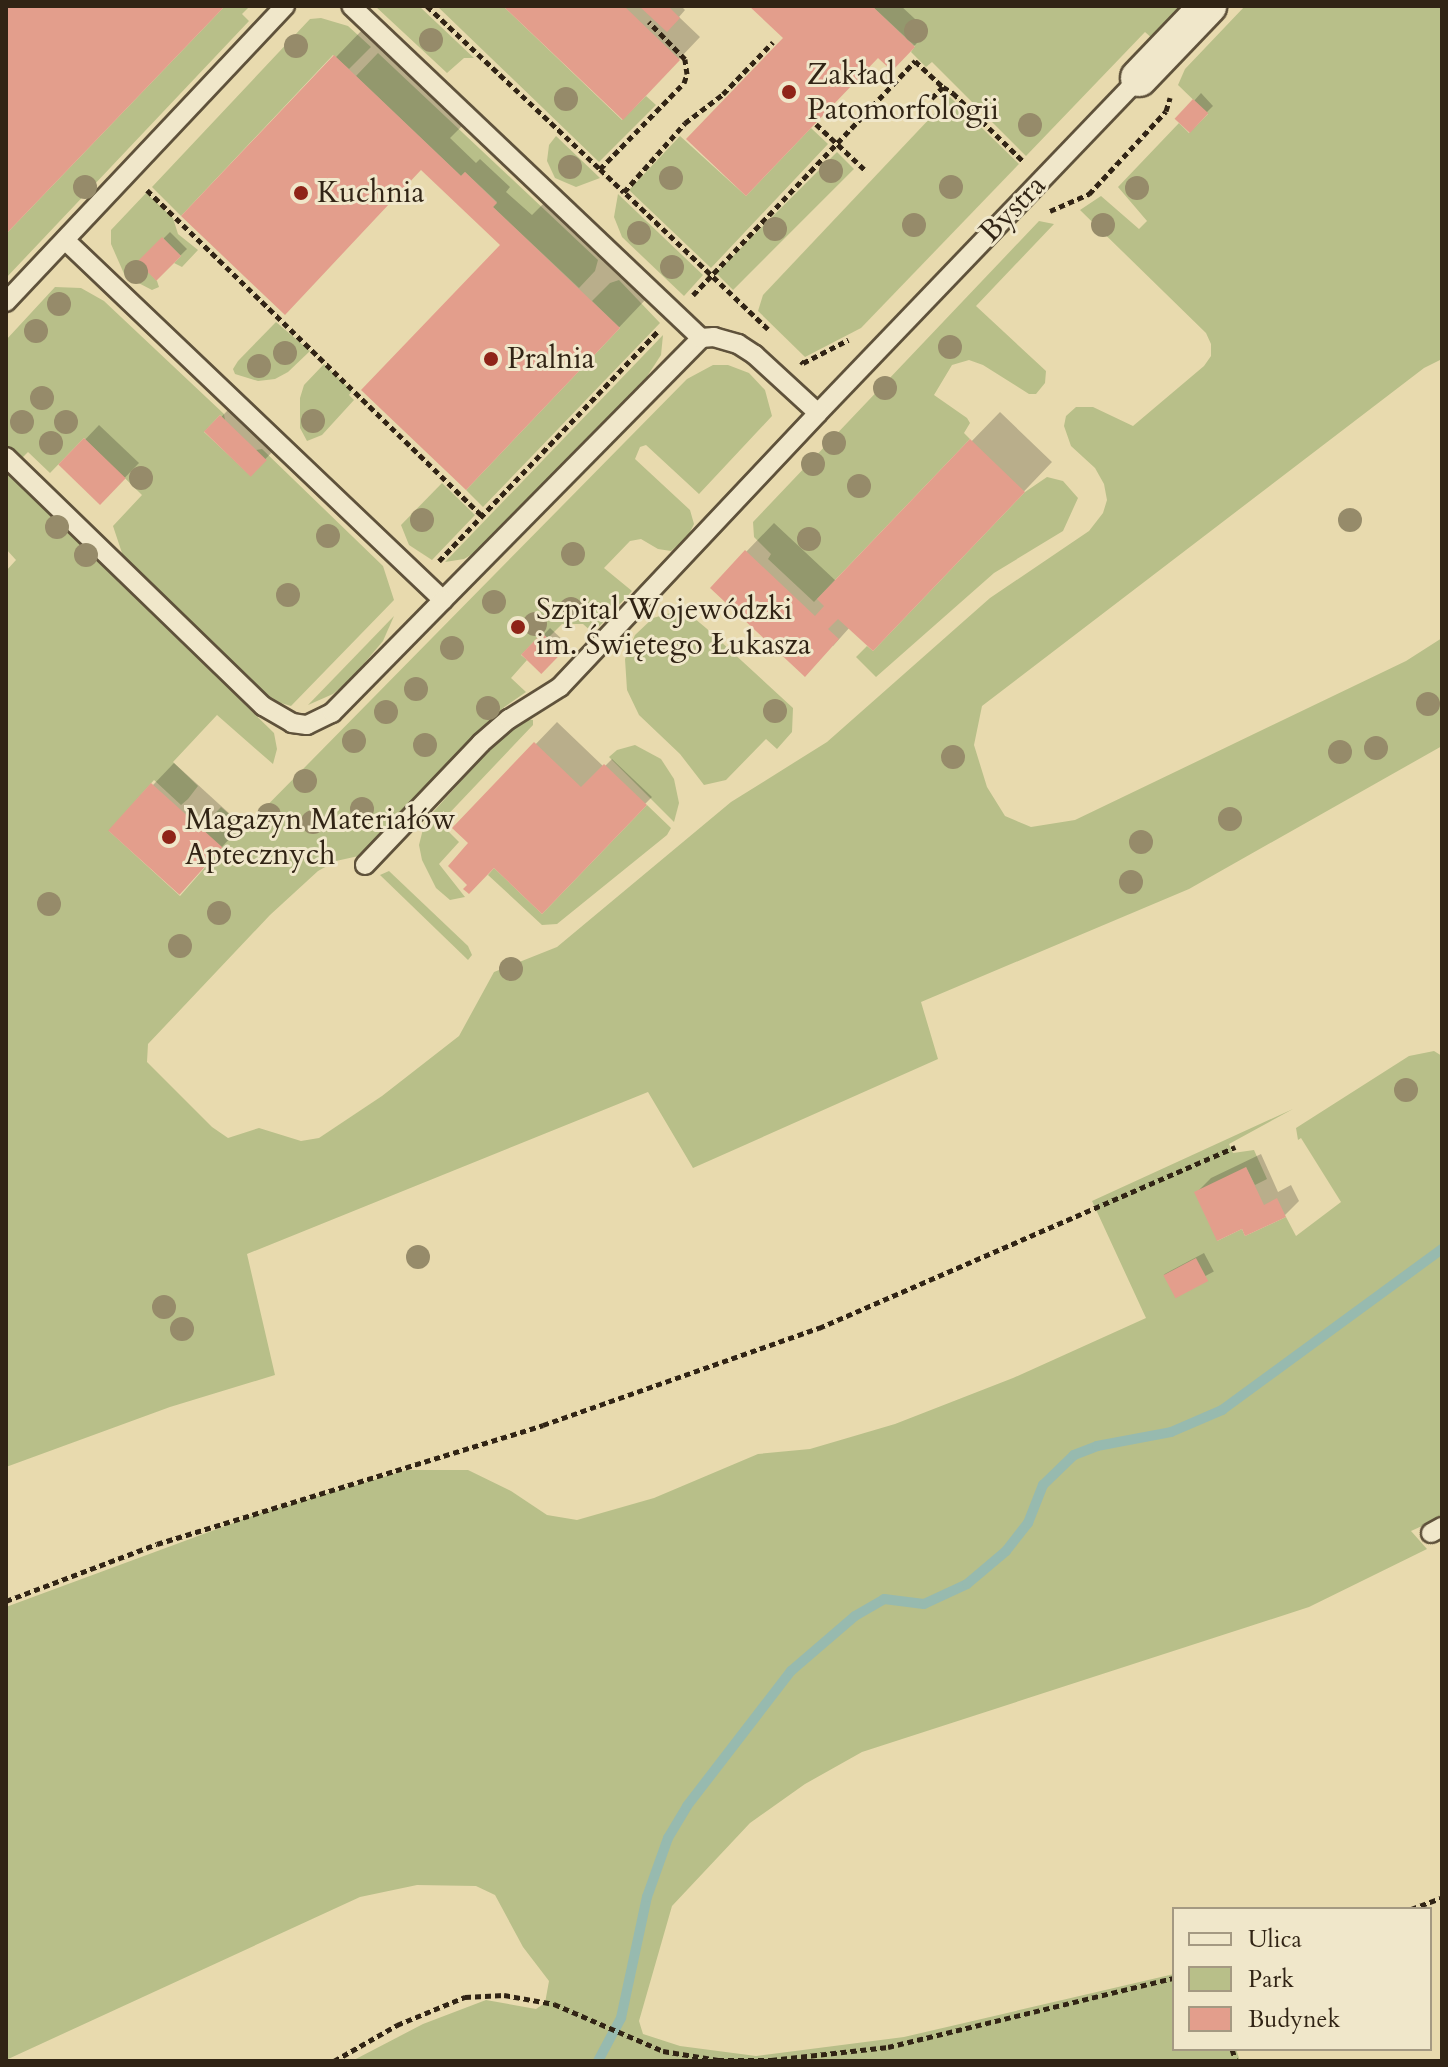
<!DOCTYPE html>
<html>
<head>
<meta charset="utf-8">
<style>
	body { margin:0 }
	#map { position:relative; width:1448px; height:2067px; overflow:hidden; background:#e8daae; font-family:Cardo,serif }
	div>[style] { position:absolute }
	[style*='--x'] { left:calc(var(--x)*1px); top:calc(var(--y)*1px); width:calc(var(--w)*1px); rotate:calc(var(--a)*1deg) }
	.green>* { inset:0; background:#b8bf89; transform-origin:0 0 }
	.shadow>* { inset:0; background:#0003; transform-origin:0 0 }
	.stream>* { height:10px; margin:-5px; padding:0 5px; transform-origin:5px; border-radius:5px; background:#97baaf }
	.building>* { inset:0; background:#e39e8c; transform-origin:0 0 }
	.path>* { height:5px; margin-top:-2.5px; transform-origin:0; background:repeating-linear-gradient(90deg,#312415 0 6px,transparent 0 10px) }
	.roads { filter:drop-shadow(2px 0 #5f523b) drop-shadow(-2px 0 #5f523b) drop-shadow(0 2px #5f523b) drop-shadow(0 -2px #5f523b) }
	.lane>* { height:18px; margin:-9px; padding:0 9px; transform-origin:9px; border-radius:9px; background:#f0e7ca }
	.street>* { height:36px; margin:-18px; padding:0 18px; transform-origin:18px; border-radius:18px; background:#f0e7ca }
	.trees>* { width:24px; height:24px; margin:-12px; border-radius:50%; background:#968b6a }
	.dots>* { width:22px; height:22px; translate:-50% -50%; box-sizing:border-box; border:4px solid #f0e7ca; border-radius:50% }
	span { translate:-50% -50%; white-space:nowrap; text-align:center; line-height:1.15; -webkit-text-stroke:6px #f0e7ca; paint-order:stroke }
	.poi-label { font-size:30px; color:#312415 }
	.left { translate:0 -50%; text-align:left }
	.street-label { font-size:30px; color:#312415 }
	.frame { position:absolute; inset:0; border:8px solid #312415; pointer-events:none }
	.legend { position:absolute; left:1172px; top:1907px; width:260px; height:144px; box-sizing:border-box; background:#f0e7ca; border:2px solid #a49982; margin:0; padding:10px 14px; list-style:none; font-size:24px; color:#312415 }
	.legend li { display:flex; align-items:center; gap:16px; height:40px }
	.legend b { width:40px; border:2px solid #a49982 }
</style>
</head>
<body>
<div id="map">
	<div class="green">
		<i style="clip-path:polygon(225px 6px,250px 6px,242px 14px,249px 21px,6px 278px,6px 234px)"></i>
		<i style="clip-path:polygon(375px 6px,419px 6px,474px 58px,464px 58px,447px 73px)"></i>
		<i style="clip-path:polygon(437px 6px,503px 6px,622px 120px,646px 96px,656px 105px,599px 162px)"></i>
		<i style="clip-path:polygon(872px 6px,1185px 6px,1153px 39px,1145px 32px,1026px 156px,932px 62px,926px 67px,911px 52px,915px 46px)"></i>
		<i style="clip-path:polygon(1245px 6px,1442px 6px,1442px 359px,1424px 368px,982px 706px,974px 745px,987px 787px,1005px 816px,1031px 827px,1075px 820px,1406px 661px,1442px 638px,1442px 746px,1189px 889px,921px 1002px,938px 1059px,693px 1168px,648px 1092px,247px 1254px,275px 1375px,170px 1407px,6px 1467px,6px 571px,16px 560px,6px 549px,6px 473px,274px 733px,277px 749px,273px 764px,217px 715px,173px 762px,198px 786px,188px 799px,181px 805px,154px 780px,109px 831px,180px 896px,222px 848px,201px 828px,221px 807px,245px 828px,687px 379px,713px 365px,728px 365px,749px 373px,765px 390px,772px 416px,699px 494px,646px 445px,640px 447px,635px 459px,690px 510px,694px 524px,688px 536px,671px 551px,658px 549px,641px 539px,630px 541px,604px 568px,632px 591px,593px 633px,583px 624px,562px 624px,548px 638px,542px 633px,521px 655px,527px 660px,511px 678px,526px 692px,503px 708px,363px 855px,336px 861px,318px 871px,270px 915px,148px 1044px,147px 1062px,212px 1127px,228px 1138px,259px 1128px,301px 1141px,319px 1138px,382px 1096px,459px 1036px,494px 972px,557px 947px,731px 802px,827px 742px,990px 598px,1089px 531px,1103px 513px,1107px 500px,1104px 484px,1095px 468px,1071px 446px,1064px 426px,1066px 416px,1076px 407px,1093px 407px,1133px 426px,1204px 366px,1211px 356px,1211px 344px,1206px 333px,1080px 210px,1101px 196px,1139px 229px,1147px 221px,1118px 187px,1179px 123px,1189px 133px,1208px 114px,1178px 85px,1185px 69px)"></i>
		<i style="clip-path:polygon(321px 18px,348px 26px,371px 47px,349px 69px,333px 55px,181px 216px,152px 187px,310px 19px)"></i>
		<i style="clip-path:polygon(378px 53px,598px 260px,595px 271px,579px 288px,493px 207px,497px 202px,465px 172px,461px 176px,356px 76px)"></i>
		<i style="clip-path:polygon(950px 97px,1019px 164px,861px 328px,805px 357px,758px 311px,763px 295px)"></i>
		<i style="clip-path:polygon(811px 128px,828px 144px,711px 268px,629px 190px,680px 136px,746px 196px)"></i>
		<i style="clip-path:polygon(556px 136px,600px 178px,576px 187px,555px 178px,547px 161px,549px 145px)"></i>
		<i style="left:837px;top:152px;width:24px;height:171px;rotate:45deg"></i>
		<i style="clip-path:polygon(146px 193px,173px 218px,178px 234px,198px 250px,182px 267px,174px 263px,181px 256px,163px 238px,139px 262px,157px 281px,159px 287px,152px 290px,125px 276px,111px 244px,111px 230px)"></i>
		<i style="clip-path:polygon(618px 194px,703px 275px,684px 296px,622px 237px,614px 217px)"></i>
		<i style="clip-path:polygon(1039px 221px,1054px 224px,976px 306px,1046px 371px,1045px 383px,1036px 394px,1029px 394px,983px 365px,969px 360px,952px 365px,934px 395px,967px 418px,970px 423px,964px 433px,970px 439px,814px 602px,768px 559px,771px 554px,754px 537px,753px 522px)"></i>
		<i style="clip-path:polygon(619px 280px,660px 323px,483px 507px,466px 490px,620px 328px,592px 301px,610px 283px)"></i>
		<i style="clip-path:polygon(55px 287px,81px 288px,104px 301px,224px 414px,225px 420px,220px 415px,204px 432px,251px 476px,256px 450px,262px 449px,383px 566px,394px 600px,291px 706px,274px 701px,264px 693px,125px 562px,113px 526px,142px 495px,84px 438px,50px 473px,28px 452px,20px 460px,6px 447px,6px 340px)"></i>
		<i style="clip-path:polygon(276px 322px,310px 351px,288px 372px,275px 379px,258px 381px,235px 374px,233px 369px,238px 361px)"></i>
		<i style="clip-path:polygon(663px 335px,661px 355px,646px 378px,484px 547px,464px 559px,445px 562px)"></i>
		<i style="clip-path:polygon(324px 364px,352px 391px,349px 395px,354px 400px,322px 435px,307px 441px,300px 428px,300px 398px,304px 385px)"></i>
		<i style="clip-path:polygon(1047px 477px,1063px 481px,1078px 498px,1063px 531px,994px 573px,876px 677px,856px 657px,867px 646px,873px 651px,1025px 492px)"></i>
		<i style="clip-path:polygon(442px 483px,475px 515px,432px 560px,409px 545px,401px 525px)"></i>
		<i style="clip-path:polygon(674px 612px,694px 618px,706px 628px,793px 708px,792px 732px,777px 749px,766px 739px,726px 780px,704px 785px,680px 754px,639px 715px,627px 690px,625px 659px,635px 635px,653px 618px)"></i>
		<i style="clip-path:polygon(394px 616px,383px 641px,351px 679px,333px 694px,308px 705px)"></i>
		<i style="clip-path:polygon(524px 719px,533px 720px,533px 725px,440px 823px,459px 842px,439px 864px,465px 897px,450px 900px,436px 888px,422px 860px,419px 845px,425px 821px,490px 749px)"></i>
		<i style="clip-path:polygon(635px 745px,661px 759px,674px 779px,679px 803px,674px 822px,609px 757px,617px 750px)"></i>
		<i style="clip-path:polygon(647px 805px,671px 828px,667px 835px,557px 924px,542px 925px,488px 875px,494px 868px,542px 914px)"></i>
		<i style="clip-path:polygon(389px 871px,468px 946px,472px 955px,468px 960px,380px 875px)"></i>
		<i style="clip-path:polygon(1434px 1051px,1442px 1056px,1442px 1517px,1411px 1531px,1427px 1549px,1309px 1607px,862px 1752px,805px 1784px,750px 1823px,672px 1906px,639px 2021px,643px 2034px,680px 2046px,756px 2056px,904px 2037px,1174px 1974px,1174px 2049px,1236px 2049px,1240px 2061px,352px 2061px,423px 2024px,486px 2000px,536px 2009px,545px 2003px,549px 1981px,523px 1947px,495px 1895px,476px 1886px,417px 1885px,360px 1897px,6px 2060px,6px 1607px,263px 1512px,407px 1470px,468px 1470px,511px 1491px,547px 1515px,577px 1520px,654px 1498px,758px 1454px,810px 1449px,895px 1424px,1013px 1378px,1146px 1318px,1092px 1201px,1293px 1109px,1229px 1144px,1233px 1153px,1254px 1150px,1267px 1179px,1255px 1185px,1246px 1167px,1217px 1241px,1242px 1229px,1245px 1236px,1286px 1217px,1296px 1236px,1341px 1202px,1301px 1138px,1298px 1140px,1296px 1128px,1409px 1056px)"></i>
	</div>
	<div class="shadow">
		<i style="clip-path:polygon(506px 6px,681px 6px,685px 10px,679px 17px,700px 37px,644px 96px)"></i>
		<i style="clip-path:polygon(752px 6px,901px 6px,928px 31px,906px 55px,879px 56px,786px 39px)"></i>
		<i style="clip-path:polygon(364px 28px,464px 124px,450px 138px,476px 163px,480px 159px,510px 187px,506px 192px,532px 215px,546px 201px,647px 298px,494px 459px,503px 245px,422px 168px,183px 216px)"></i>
		<i style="clip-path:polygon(1201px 93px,1213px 106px,1189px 130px,1178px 119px)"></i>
		<i style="left:170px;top:232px;width:24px;height:42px;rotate:45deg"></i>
		<i style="left:228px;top:410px;width:61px;height:30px;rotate:44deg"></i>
		<i style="clip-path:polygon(1000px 412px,1052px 462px,901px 620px,850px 627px,833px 646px,746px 552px,774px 523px,836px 581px)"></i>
		<i style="clip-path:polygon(99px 425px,139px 463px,115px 488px,61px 465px)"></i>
		<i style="left:550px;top:628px;width:23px;height:37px;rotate:43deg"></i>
		<i style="clip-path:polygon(557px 722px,604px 767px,612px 759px,652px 797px,644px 805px,495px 866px,469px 885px,471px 843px,455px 828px)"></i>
		<i style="clip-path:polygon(174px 763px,242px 825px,180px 893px,153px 785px)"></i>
		<i style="clip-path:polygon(1261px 1154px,1278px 1192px,1291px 1185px,1299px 1201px,1285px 1215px,1243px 1227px,1197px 1192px,1211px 1178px)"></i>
		<i style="left:1204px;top:1253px;width:21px;height:45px;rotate:62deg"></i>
	</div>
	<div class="stream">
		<i style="--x:598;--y:2061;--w:49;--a:-61.9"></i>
		<i style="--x:621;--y:2018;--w:124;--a:-77.9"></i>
		<i style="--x:647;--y:1897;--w:63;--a:-70.4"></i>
		<i style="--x:668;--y:1838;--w:37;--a:-59"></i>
		<i style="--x:687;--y:1806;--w:170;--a:-52.4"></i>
		<i style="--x:791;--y:1671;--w:84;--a:-40.7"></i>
		<i style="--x:855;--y:1616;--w:34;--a:-30"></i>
		<i style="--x:884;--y:1599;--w:40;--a:7.1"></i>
		<i style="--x:924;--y:1604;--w:47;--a:-24.9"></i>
		<i style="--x:967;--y:1584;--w:51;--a:-40.2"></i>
		<i style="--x:1006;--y:1551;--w:36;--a:-52"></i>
		<i style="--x:1028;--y:1523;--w:41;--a:-68.5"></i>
		<i style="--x:1043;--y:1485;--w:43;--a:-44.1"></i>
		<i style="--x:1074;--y:1455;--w:25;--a:-21"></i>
		<i style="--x:1097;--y:1446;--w:75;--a:-10.7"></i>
		<i style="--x:1171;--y:1432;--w:56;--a:-23.3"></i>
		<i style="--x:1222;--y:1410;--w:273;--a:-36.2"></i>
	</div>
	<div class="building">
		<i style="clip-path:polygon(6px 6px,225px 6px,6px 234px)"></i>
		<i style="clip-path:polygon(503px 6px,624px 6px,680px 60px,623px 120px)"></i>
		<i style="clip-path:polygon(639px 6px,668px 6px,680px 18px,667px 32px)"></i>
		<i style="clip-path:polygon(749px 6px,872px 6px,915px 47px,892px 71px,878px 58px,746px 196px,686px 139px,783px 38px)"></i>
		<i style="clip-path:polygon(334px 55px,461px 176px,465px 172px,497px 203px,493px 207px,620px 328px,466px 490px,361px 390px,500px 245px,421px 170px,285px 315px,181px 216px)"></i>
		<i style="left:1193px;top:99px;width:21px;height:27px;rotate:43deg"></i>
		<i style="left:162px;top:237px;width:27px;height:35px;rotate:45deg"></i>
		<i style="left:220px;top:415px;width:65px;height:23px;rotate:44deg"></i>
		<i style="left:84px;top:438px;width:58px;height:37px;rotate:44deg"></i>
		<i style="clip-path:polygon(970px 439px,1025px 492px,873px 651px,838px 619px,828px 629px,839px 639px,805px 677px,710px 588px,745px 550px,815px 616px,824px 606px,817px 599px)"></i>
		<i style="left:542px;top:633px;width:28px;height:30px;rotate:44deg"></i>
		<i style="clip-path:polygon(534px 742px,581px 787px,604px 764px,647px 805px,542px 914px,494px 868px,469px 894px,463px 889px,467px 885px,448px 866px,468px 843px,452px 828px)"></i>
		<i style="left:151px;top:783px;width:96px;height:64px;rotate:42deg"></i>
		<i style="clip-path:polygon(1246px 1167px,1264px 1205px,1277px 1198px,1286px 1217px,1245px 1236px,1242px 1229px,1217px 1241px,1194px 1192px)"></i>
		<i style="left:1196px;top:1258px;width:26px;height:37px;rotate:62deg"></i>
	</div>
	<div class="path">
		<i style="--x:427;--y:6;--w:238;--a:43.3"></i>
		<i style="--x:600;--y:169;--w:120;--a:-45.7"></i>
		<i style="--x:684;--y:83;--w:9;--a:-72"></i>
		<i style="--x:687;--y:74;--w:15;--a:-98"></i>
		<i style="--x:685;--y:59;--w:52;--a:-134.2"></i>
		<i style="--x:943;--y:87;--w:12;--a:31"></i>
		<i style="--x:953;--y:93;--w:99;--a:44.2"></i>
		<i style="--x:816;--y:124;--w:66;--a:43.2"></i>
		<i style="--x:600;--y:169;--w:33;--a:44"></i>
		<i style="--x:147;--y:190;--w:467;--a:44.2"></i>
		<i style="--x:1050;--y:211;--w:43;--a:-23.6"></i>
		<i style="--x:1089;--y:194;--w:113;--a:-47.1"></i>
		<i style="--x:1166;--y:111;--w:14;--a:-73"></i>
		<i style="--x:693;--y:295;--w:323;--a:-46.5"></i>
		<i style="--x:915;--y:61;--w:38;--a:43"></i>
		<i style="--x:943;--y:87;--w:16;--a:135"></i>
		<i style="--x:768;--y:329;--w:199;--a:-136.4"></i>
		<i style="--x:624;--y:192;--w:92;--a:-48.5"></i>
		<i style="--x:685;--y:123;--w:48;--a:-37.3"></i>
		<i style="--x:723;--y:94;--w:72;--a:-46.1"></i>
		<i style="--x:801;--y:361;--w:3;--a:45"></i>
		<i style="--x:803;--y:363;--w:51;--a:-27.1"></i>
		<i style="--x:439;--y:561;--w:318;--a:-46.4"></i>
		<i style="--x:6;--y:1601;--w:161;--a:-20.7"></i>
		<i style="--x:157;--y:1544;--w:404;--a:-17.1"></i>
		<i style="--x:543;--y:1425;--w:293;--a:-19.4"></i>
		<i style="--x:819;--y:1328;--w:454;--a:-23.5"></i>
		<i style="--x:1411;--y:1909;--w:33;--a:-20"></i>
		<i style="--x:1232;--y:2049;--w:13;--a:72"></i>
		<i style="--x:334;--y:2061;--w:73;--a:-29.7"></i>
		<i style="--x:397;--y:2025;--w:74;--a:-22.4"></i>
		<i style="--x:465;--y:1997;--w:39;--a:-3"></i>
		<i style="--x:504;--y:1995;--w:51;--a:10.2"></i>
		<i style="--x:554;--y:2004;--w:119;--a:23.3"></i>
		<i style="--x:663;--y:2051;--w:56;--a:9.3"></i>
		<i style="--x:718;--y:2060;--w:53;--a:0"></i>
		<i style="--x:771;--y:2060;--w:118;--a:-6.3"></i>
		<i style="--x:888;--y:2047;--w:294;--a:-13.6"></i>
	</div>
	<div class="roads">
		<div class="lane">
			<i style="--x:65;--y:240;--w:522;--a:43.6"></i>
			<i style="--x:443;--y:600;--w:368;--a:-45.4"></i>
			<i style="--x:701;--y:338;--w:482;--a:-136.5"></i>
			<i style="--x:6;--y:302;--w:407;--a:-46.7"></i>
			<i style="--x:818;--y:413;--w:464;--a:-46.2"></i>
			<i style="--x:6;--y:457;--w:358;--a:44.1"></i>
			<i style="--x:263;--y:706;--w:34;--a:30"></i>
			<i style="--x:292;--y:723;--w:15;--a:8"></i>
			<i style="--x:307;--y:725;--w:28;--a:-26"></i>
			<i style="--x:332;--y:713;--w:158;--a:-45.5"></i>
			<i style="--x:365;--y:865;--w:168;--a:-46.4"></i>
			<i style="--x:481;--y:743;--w:37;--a:-41"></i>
			<i style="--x:509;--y:719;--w:60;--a:-32.1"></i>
			<i style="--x:560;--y:687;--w:376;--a:-46.7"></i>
			<i style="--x:818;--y:413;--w:86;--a:-137.4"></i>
			<i style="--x:755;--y:355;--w:20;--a:-147"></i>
			<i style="--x:738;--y:344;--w:25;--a:-164"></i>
			<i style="--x:714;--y:337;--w:13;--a:176"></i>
			<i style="--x:1431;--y:1533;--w:13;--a:-29"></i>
		</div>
		<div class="street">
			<i style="--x:1139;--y:78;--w:100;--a:-46.2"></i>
		</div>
	</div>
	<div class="trees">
		<i style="left:916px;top:31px"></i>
		<i style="left:431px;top:40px"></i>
		<i style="left:296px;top:46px"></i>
		<i style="left:566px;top:99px"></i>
		<i style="left:1030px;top:125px"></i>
		<i style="left:570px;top:167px"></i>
		<i style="left:831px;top:171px"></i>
		<i style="left:671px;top:178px"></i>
		<i style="left:85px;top:187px"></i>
		<i style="left:951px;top:187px"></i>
		<i style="left:1137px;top:188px"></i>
		<i style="left:914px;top:225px"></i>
		<i style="left:1103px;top:225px"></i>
		<i style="left:775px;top:229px"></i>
		<i style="left:639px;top:233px"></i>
		<i style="left:672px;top:267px"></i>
		<i style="left:136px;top:272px"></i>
		<i style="left:59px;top:304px"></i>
		<i style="left:36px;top:331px"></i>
		<i style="left:950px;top:347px"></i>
		<i style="left:285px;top:353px"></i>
		<i style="left:259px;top:366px"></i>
		<i style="left:885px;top:388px"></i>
		<i style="left:42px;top:398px"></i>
		<i style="left:313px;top:421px"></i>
		<i style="left:22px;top:422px"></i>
		<i style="left:66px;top:422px"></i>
		<i style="left:51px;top:443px"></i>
		<i style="left:834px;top:443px"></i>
		<i style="left:813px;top:464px"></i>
		<i style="left:141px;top:478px"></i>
		<i style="left:859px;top:486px"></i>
		<i style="left:422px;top:520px"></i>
		<i style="left:1350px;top:520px"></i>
		<i style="left:57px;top:527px"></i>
		<i style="left:328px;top:536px"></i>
		<i style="left:809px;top:539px"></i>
		<i style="left:573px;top:554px"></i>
		<i style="left:86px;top:555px"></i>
		<i style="left:288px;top:595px"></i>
		<i style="left:494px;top:602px"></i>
		<i style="left:571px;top:609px"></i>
		<i style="left:535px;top:624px"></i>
		<i style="left:452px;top:648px"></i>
		<i style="left:416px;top:689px"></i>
		<i style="left:1428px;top:704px"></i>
		<i style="left:488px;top:708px"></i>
		<i style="left:775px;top:711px"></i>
		<i style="left:386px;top:712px"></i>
		<i style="left:354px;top:741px"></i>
		<i style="left:425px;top:745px"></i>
		<i style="left:1376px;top:748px"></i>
		<i style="left:1340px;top:752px"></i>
		<i style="left:953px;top:757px"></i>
		<i style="left:305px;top:781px"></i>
		<i style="left:362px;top:809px"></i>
		<i style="left:269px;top:815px"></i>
		<i style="left:1230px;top:819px"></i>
		<i style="left:313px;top:822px"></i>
		<i style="left:1141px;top:842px"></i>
		<i style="left:1131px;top:882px"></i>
		<i style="left:49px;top:904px"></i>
		<i style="left:219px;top:913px"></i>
		<i style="left:180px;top:946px"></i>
		<i style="left:511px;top:969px"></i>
		<i style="left:1406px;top:1090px"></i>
		<i style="left:418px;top:1257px"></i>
		<i style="left:164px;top:1307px"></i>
		<i style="left:182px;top:1329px"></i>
	</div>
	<div class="dots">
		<i style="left:789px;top:92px;background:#8f2418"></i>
		<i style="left:301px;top:193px;background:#8f2418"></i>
		<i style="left:491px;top:359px;background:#8f2418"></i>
		<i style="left:518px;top:627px;background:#8f2418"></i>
		<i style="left:169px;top:837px;background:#8f2418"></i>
	</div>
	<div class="poi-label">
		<span class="left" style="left:807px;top:92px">Zakład<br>Patomorfologii</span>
		<span class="left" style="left:317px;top:193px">Kuchnia</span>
		<span class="left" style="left:507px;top:359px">Pralnia</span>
		<span class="left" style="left:536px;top:627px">Szpital Wojewódzki<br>im. Świętego Łukasza</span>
		<span class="left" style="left:185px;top:837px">Magazyn Materiałów<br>Aptecznych</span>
	</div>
	<div class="street-label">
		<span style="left:1013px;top:209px;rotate:-46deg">Bystra</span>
	</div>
	<div class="frame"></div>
	<ul class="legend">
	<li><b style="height:10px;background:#f0e7ca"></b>Ulica</li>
	<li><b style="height:22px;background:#b8bf89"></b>Park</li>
	<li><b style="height:22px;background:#e39e8c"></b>Budynek</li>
	</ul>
</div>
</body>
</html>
